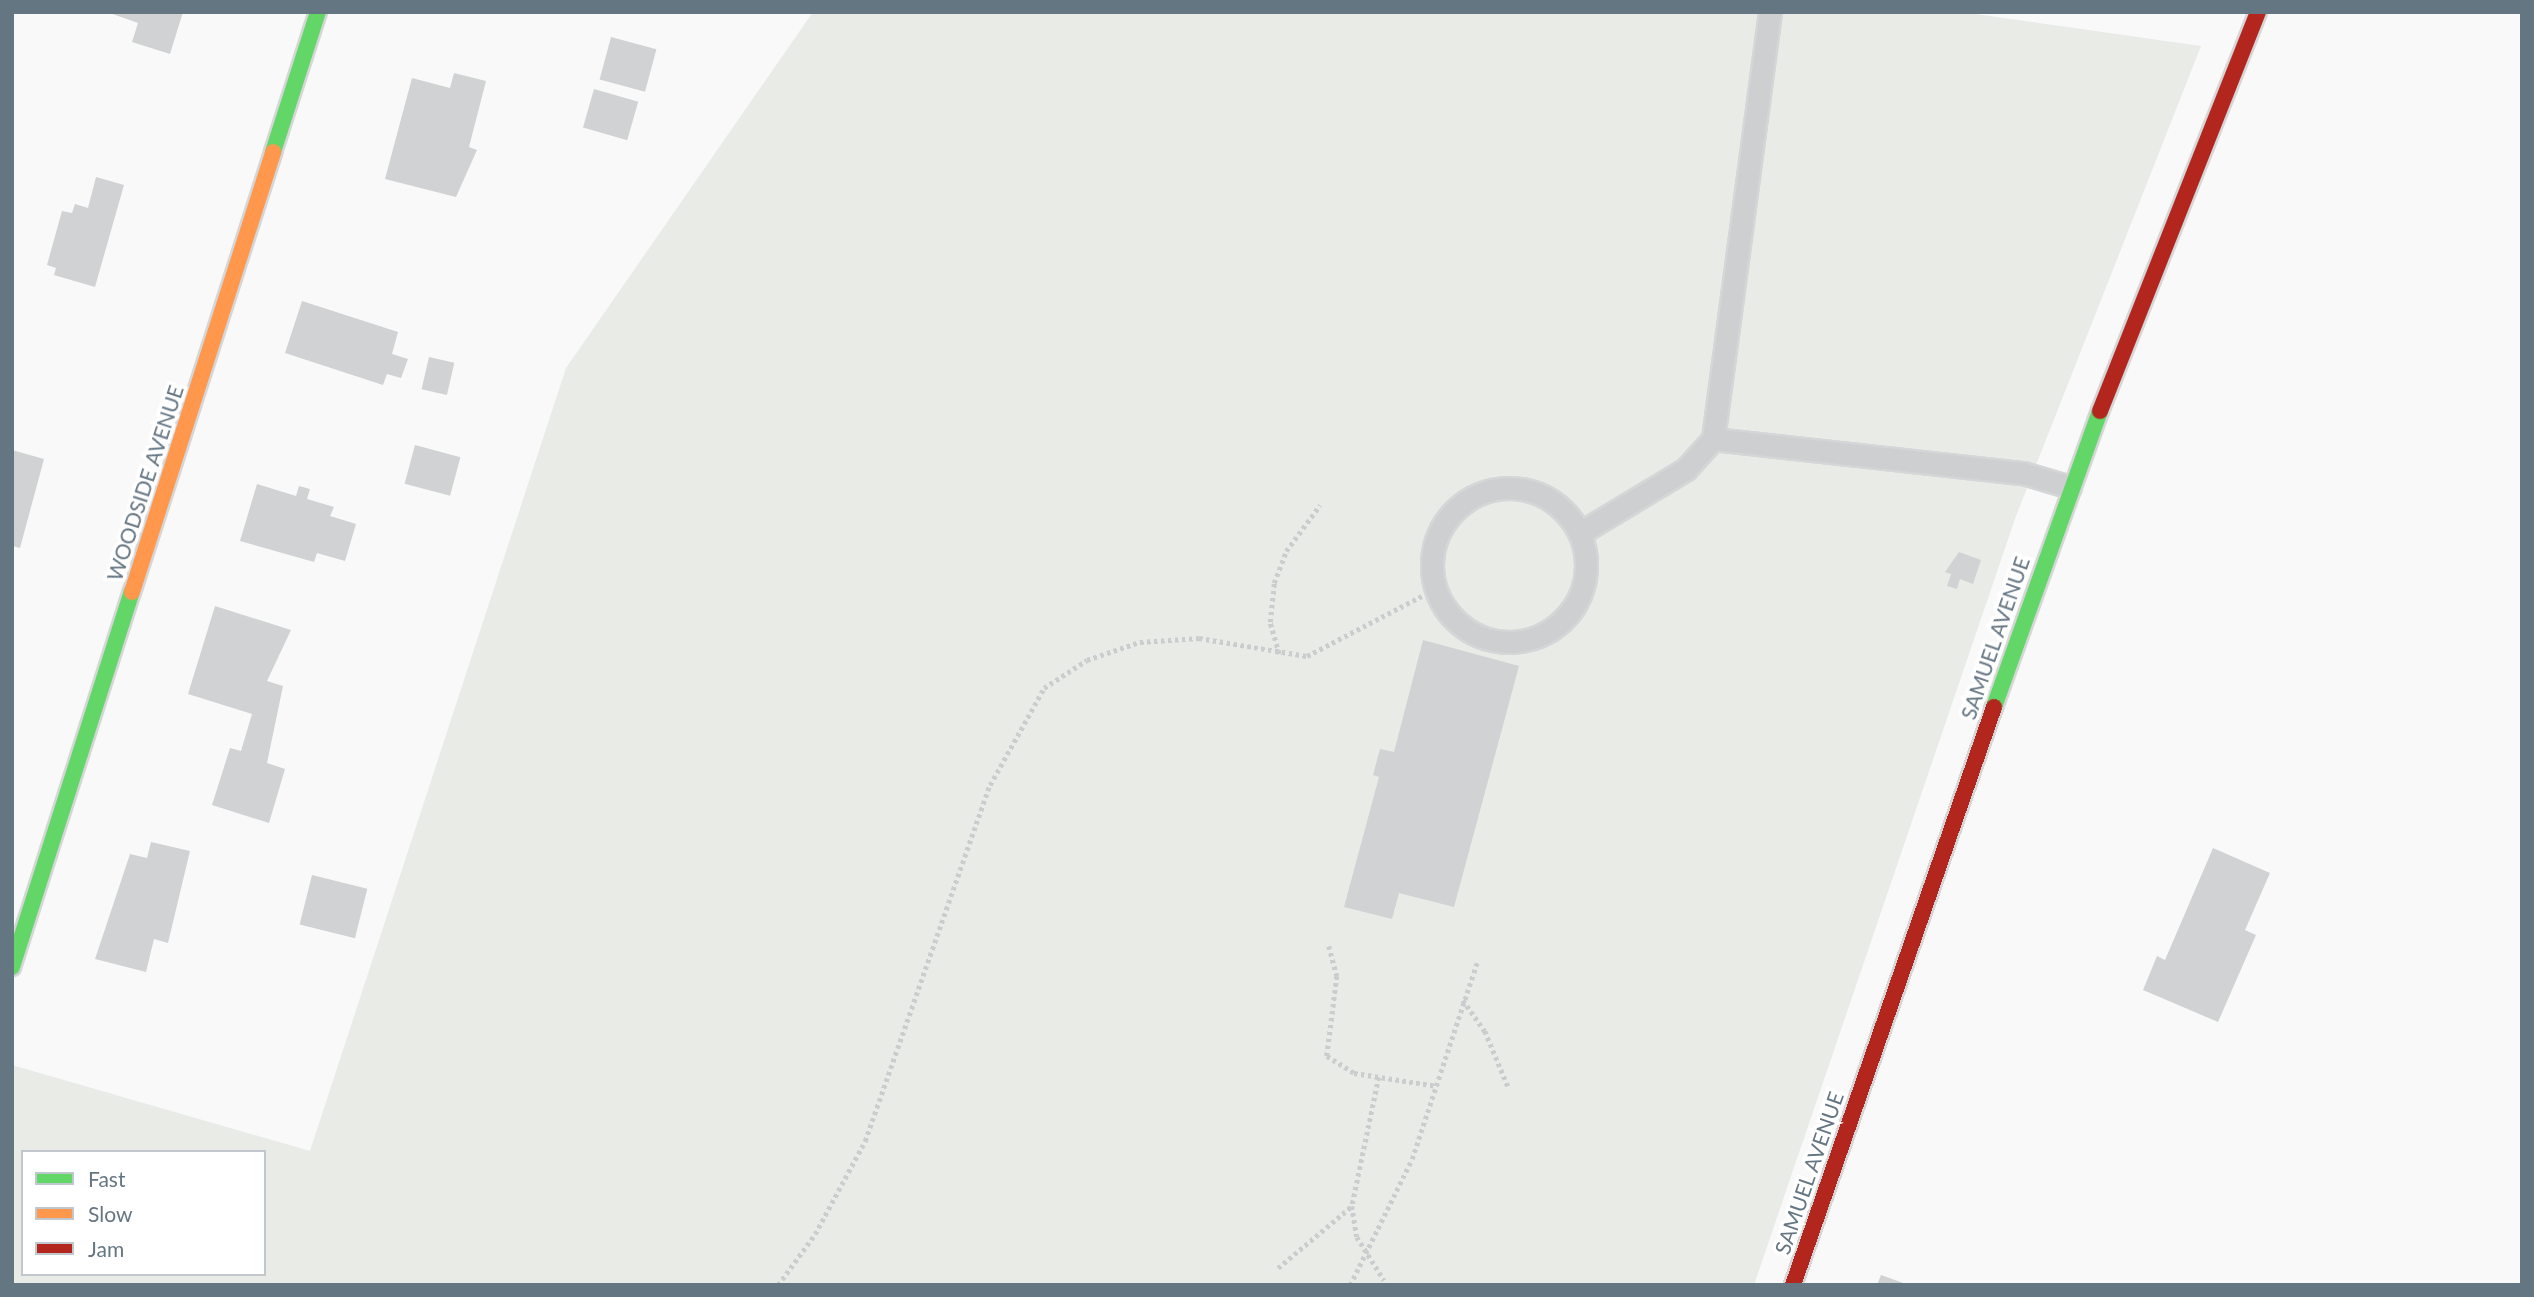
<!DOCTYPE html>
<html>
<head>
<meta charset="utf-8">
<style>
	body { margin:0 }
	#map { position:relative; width:2534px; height:1297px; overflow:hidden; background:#f9f9f9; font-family:Lato,sans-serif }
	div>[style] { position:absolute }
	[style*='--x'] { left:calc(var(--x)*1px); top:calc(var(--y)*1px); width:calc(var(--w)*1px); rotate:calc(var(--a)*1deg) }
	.green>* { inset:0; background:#e8ebe6 }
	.building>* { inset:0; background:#d0d2d3; transform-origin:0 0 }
	.path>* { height:4.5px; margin-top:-2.25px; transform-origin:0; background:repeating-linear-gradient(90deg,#cbcccd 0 3.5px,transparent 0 7px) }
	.roads { filter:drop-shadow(2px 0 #d5d6d7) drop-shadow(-2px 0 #d5d6d7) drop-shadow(0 2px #d5d6d7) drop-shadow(0 -2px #d5d6d7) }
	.lane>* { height:21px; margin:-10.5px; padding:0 10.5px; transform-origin:10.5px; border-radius:10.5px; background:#cecfd0 }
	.lane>.ring { margin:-10.5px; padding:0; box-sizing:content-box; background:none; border:21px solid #cecfd0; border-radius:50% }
	.fast>* { height:16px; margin:-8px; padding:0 8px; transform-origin:8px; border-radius:8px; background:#63d668 }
	.slow>* { height:16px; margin:-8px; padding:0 8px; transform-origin:8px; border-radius:8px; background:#ff974d }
	.jam>* { height:16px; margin:-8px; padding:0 8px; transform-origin:8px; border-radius:8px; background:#b3261e }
	span { translate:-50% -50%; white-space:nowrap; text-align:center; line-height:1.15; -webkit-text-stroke:7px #fff; paint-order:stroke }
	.street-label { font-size:21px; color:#657683 }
	.frame { position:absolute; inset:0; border:14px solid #657683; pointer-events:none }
	.legend { position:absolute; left:21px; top:1150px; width:245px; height:126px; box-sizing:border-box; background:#fff; border:2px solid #c1c8cd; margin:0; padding:9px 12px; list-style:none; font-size:21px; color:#657683 }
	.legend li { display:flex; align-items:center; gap:14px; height:35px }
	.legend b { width:35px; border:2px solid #c1c8cd }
</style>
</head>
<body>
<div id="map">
	<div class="green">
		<i style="clip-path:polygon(evenodd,813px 12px,1961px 12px,2201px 46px,2016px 516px,1754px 1285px,12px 1285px,12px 1065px,310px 1151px,566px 368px,813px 12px,23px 1152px,264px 1152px,264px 1274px,23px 1274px,23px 1152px)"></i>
	</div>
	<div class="building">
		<i style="clip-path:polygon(107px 12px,183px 12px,170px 54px,132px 42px,138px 23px)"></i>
		<i style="left:611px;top:37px;width:47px;height:44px;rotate:15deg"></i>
		<i style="clip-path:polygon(454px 73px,486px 81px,469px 147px,477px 150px,456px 197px,385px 179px,412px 78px,450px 88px)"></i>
		<i style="left:594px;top:89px;width:46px;height:40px;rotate:16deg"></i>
		<i style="clip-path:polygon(96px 177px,124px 185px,95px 287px,54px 275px,56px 268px,47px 265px,62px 211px,72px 213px,75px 204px,88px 208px)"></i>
		<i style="clip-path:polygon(302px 301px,398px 332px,392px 354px,408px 359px,401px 378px,387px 374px,383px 385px,285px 353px)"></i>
		<i style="left:429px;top:357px;width:26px;height:33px;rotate:13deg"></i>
		<i style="left:415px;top:445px;width:47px;height:40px;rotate:15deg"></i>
		<i style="clip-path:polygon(12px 450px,44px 459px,20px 548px,12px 546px)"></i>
		<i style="clip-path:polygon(257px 484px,296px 496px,299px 486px,310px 489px,307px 499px,334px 507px,330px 516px,356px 524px,345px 561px,317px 553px,314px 562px,240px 541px)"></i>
		<i style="clip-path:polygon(1959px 552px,1981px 560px,1973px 584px,1960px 579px,1957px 589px,1947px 586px,1951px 574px,1945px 572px)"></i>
		<i style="clip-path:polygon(215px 606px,291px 630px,267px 681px,283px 686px,267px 763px,285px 769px,269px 823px,212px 805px,230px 748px,241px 751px,252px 714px,188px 694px)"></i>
		<i style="clip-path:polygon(1423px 640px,1519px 666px,1454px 907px,1399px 893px,1392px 919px,1344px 907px,1379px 777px,1373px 775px,1380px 749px,1394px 752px)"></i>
		<i style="clip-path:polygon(151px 842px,190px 851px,168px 943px,154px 939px,146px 972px,95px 959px,130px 854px,147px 858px)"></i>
		<i style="clip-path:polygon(2213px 848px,2270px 873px,2245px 930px,2256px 935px,2218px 1022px,2143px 990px,2157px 956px,2165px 960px)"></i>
		<i style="left:312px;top:875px;width:57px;height:51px;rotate:14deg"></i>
		<i style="clip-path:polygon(1881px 1275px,1906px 1284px,1906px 1285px,1877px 1285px)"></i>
	</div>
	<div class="path">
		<i style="--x:1279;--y:654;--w:33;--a:-106"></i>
		<i style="--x:1270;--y:622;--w:39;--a:-84"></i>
		<i style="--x:1274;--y:583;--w:34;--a:-69"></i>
		<i style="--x:1286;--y:551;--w:57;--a:-53.5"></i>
		<i style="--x:1329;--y:946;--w:31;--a:75"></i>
		<i style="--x:1337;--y:976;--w:81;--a:97.1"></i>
		<i style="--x:1327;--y:1056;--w:32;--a:32"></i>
		<i style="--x:1354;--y:1073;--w:84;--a:8.9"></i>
		<i style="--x:1463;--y:1000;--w:38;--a:55"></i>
		<i style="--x:1485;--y:1031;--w:63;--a:67.5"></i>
		<i style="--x:1379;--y:1077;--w:132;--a:101.8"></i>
		<i style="--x:1352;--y:1206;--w:31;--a:81"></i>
		<i style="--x:1357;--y:1237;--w:51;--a:57.9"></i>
		<i style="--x:1278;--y:1268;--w:97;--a:-40"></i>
		<i style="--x:778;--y:1285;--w:63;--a:-54"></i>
		<i style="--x:815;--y:1234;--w:106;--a:-61.7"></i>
		<i style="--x:865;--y:1141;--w:377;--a:-70.7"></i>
		<i style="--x:990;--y:785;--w:111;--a:-60.9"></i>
		<i style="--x:1044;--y:688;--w:51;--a:-33.1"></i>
		<i style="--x:1087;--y:660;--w:56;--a:-18.8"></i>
		<i style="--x:1140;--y:642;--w:59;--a:-3.9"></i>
		<i style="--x:1199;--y:638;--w:109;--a:9.5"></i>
		<i style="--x:1307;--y:656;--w:144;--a:-27.6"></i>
		<i style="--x:1350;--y:1285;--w:140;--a:-63.8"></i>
		<i style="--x:1412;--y:1159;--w:210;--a:-71.7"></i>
	</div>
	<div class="roads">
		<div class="lane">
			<i style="--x:1713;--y:439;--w:431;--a:-82.4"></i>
			<i class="ring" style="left:1432px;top:488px;width:133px;height:133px"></i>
			<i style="--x:1580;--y:533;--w:124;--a:-31.1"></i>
			<i style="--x:1686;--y:469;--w:40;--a:-48"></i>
			<i style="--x:1713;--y:439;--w:312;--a:6.3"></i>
			<i style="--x:2023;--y:473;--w:49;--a:16.6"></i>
		</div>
		<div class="fast">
			<i style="--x:273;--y:152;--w:147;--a:-72.2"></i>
			<i style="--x:1994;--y:707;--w:314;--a:-70.3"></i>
			<i style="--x:12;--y:967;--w:394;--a:-72.3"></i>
		</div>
		<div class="slow">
			<i style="--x:132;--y:592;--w:462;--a:-72.2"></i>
		</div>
		<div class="jam">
			<i style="--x:2100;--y:411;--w:429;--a:-68.4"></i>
			<i style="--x:1793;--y:1285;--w:612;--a:-70.82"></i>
		</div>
	</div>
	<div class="street-label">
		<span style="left:145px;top:483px;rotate:-72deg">WOODSIDE AVENUE</span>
		<span style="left:1995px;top:638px;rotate:-71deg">SAMUEL AVENUE</span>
		<span style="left:1809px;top:1173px;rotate:-71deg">SAMUEL AVENUE</span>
	</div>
	<div class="frame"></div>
	<ul class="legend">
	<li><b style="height:9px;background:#63d668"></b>Fast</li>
	<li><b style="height:9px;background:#ff974d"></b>Slow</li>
	<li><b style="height:9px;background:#b3261e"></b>Jam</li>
	</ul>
</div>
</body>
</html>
